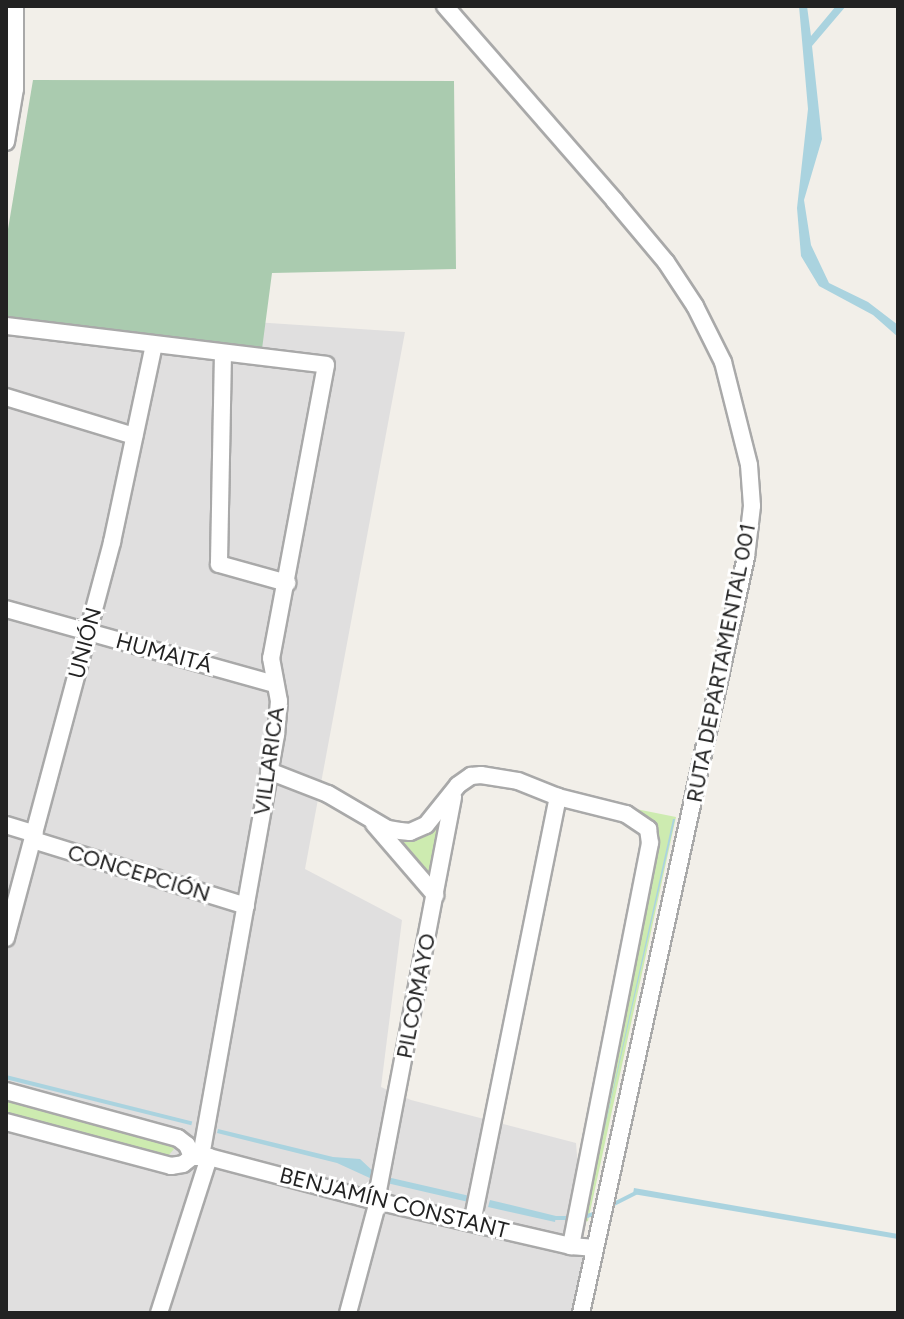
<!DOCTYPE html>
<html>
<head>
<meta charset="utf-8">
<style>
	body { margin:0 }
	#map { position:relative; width:904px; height:1319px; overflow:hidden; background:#f2efe9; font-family:Figtree,sans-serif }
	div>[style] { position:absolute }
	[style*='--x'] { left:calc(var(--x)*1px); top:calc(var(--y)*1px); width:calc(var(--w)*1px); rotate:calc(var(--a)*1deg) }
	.residential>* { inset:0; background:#e0dfdf }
	.grass>* { inset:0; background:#cdebb0 }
	.cemetery>* { inset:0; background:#aacbaf }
	.water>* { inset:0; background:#aad3df; transform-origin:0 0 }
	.stream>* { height:4px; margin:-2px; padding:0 2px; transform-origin:2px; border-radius:2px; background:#aad3df }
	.roads { filter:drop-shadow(2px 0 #a9a9a9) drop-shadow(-2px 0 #a9a9a9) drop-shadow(0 2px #a9a9a9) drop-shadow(0 -2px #a9a9a9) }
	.minor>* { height:16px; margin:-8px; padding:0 8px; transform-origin:8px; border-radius:8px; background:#fff }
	span { translate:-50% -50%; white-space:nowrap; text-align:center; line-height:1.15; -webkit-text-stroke:6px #fff; paint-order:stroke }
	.street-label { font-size:22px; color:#222 }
	.frame { position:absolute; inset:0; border:8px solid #222; pointer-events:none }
</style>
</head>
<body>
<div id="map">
	<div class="residential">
		<i style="clip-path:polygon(6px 301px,147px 315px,405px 332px,305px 869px,402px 920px,381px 1087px,411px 1100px,576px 1143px,585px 1255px,576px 1313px,6px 1313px)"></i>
	</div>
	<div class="grass">
		<i style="clip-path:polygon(636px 809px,676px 817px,588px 1221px,584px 1222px,655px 829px)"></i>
		<i style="clip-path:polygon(442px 817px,431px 879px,388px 832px)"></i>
		<i style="clip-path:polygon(6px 1101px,171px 1145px,174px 1149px,168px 1156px,6px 1113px)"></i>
	</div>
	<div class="cemetery">
		<i style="clip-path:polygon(33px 80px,454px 81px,456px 269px,272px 273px,262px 349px,6px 318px,6px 241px)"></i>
	</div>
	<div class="water">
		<i style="clip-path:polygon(799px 6px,807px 6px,811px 36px,836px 6px,846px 6px,812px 46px,822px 139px,804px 200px,811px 245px,829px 283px,868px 302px,898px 325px,898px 337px,873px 315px,819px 286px,801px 256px,797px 208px,808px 109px)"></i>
		<i style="clip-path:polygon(673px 819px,675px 819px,584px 1220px)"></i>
		<i style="left:6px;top:1075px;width:192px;height:4px;rotate:14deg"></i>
		<i style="clip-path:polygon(218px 1129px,333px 1157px,360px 1159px,375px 1173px,372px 1179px,337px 1163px,217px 1133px)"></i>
		<i style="left:387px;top:1177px;width:85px;height:6px;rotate:13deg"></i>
		<i style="clip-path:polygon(634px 1188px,898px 1234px,898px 1239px,633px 1194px)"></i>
		<i style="clip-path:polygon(490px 1200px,556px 1216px,555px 1222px,488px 1207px)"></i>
	</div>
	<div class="stream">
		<i style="--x:610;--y:1206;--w:31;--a:-27"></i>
		<i style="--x:553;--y:1218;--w:19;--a:0"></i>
		<i style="--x:581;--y:1218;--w:19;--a:-18"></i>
	</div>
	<div class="roads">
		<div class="minor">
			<i style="--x:445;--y:6;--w:257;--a:48.9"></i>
			<i style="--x:614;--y:200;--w:81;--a:50"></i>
			<i style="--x:666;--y:262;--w:53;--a:56.6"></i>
			<i style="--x:695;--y:306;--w:63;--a:63.4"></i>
			<i style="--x:723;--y:362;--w:106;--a:75.8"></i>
			<i style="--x:749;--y:465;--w:41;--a:85.8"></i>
			<i style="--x:752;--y:506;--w:51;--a:96.7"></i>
			<i style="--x:746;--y:557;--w:774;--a:102.31"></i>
			<i style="--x:6;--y:142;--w:54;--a:-80.4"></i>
			<i style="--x:15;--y:89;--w:83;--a:-90"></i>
			<i style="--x:6;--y:326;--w:322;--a:6.9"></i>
			<i style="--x:326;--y:365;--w:298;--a:100.6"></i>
			<i style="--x:271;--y:658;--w:44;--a:79.5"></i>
			<i style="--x:279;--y:701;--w:34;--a:95"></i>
			<i style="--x:276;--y:735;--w:429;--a:100.1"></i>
			<i style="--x:223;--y:353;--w:211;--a:91.1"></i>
			<i style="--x:219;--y:564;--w:71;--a:15.6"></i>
			<i style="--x:6;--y:397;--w:134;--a:16.9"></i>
			<i style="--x:6;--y:609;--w:279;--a:15.6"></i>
			<i style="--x:269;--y:771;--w:63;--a:21.3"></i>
			<i style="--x:328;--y:794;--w:69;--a:30.3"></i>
			<i style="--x:388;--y:829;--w:12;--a:9"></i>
			<i style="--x:400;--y:831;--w:10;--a:6"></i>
			<i style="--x:410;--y:832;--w:17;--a:-24"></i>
			<i style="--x:426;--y:825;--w:51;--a:-51.3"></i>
			<i style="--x:458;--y:785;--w:16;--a:-35"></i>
			<i style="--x:471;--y:776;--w:10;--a:-6"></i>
			<i style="--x:481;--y:775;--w:37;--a:9"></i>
			<i style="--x:518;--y:781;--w:43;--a:21.8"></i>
			<i style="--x:558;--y:797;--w:70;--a:14"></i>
			<i style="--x:626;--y:814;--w:27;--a:34"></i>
			<i style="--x:648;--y:829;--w:14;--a:82"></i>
			<i style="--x:650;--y:843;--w:411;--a:101.1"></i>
			<i style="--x:374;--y:824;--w:94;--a:49.3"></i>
			<i style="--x:6;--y:825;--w:30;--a:17"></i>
			<i style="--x:33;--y:840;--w:223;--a:17.2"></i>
			<i style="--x:6;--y:938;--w:410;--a:-75"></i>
			<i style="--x:112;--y:542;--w:201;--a:-78"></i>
			<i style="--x:6;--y:1091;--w:178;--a:15.3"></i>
			<i style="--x:178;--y:1138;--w:11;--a:38"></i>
			<i style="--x:187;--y:1145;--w:13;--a:67"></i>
			<i style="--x:6;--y:1122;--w:171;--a:14.9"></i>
			<i style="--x:171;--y:1166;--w:12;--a:-9"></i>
			<i style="--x:183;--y:1164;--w:11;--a:-38"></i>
			<i style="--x:192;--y:1157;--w:17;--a:0"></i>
			<i style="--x:209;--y:1157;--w:173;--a:14.8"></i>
			<i style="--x:376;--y:1201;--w:200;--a:13"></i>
			<i style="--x:571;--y:1246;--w:24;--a:5"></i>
			<i style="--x:376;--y:1201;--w:411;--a:-79.2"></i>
			<i style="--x:472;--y:1223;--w:435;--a:-78.6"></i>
			<i style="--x:159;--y:1313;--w:164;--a:-72.2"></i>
			<i style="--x:348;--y:1313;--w:116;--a:-75"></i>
		</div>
	</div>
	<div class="street-label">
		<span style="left:85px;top:643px;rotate:-75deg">UNIÓN</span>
		<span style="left:164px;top:653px;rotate:15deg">HUMAITÁ</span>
		<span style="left:721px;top:663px;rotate:-79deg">RUTA DEPARTAMENTAL 001</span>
		<span style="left:269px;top:761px;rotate:-82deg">VILLARICA</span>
		<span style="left:139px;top:873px;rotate:17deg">CONCEPCIÓN</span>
		<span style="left:416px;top:996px;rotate:-79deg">PILCOMAYO</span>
		<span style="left:394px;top:1203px;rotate:14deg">BENJAMÍN CONSTANT</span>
	</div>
	<div class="frame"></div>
</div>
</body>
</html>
